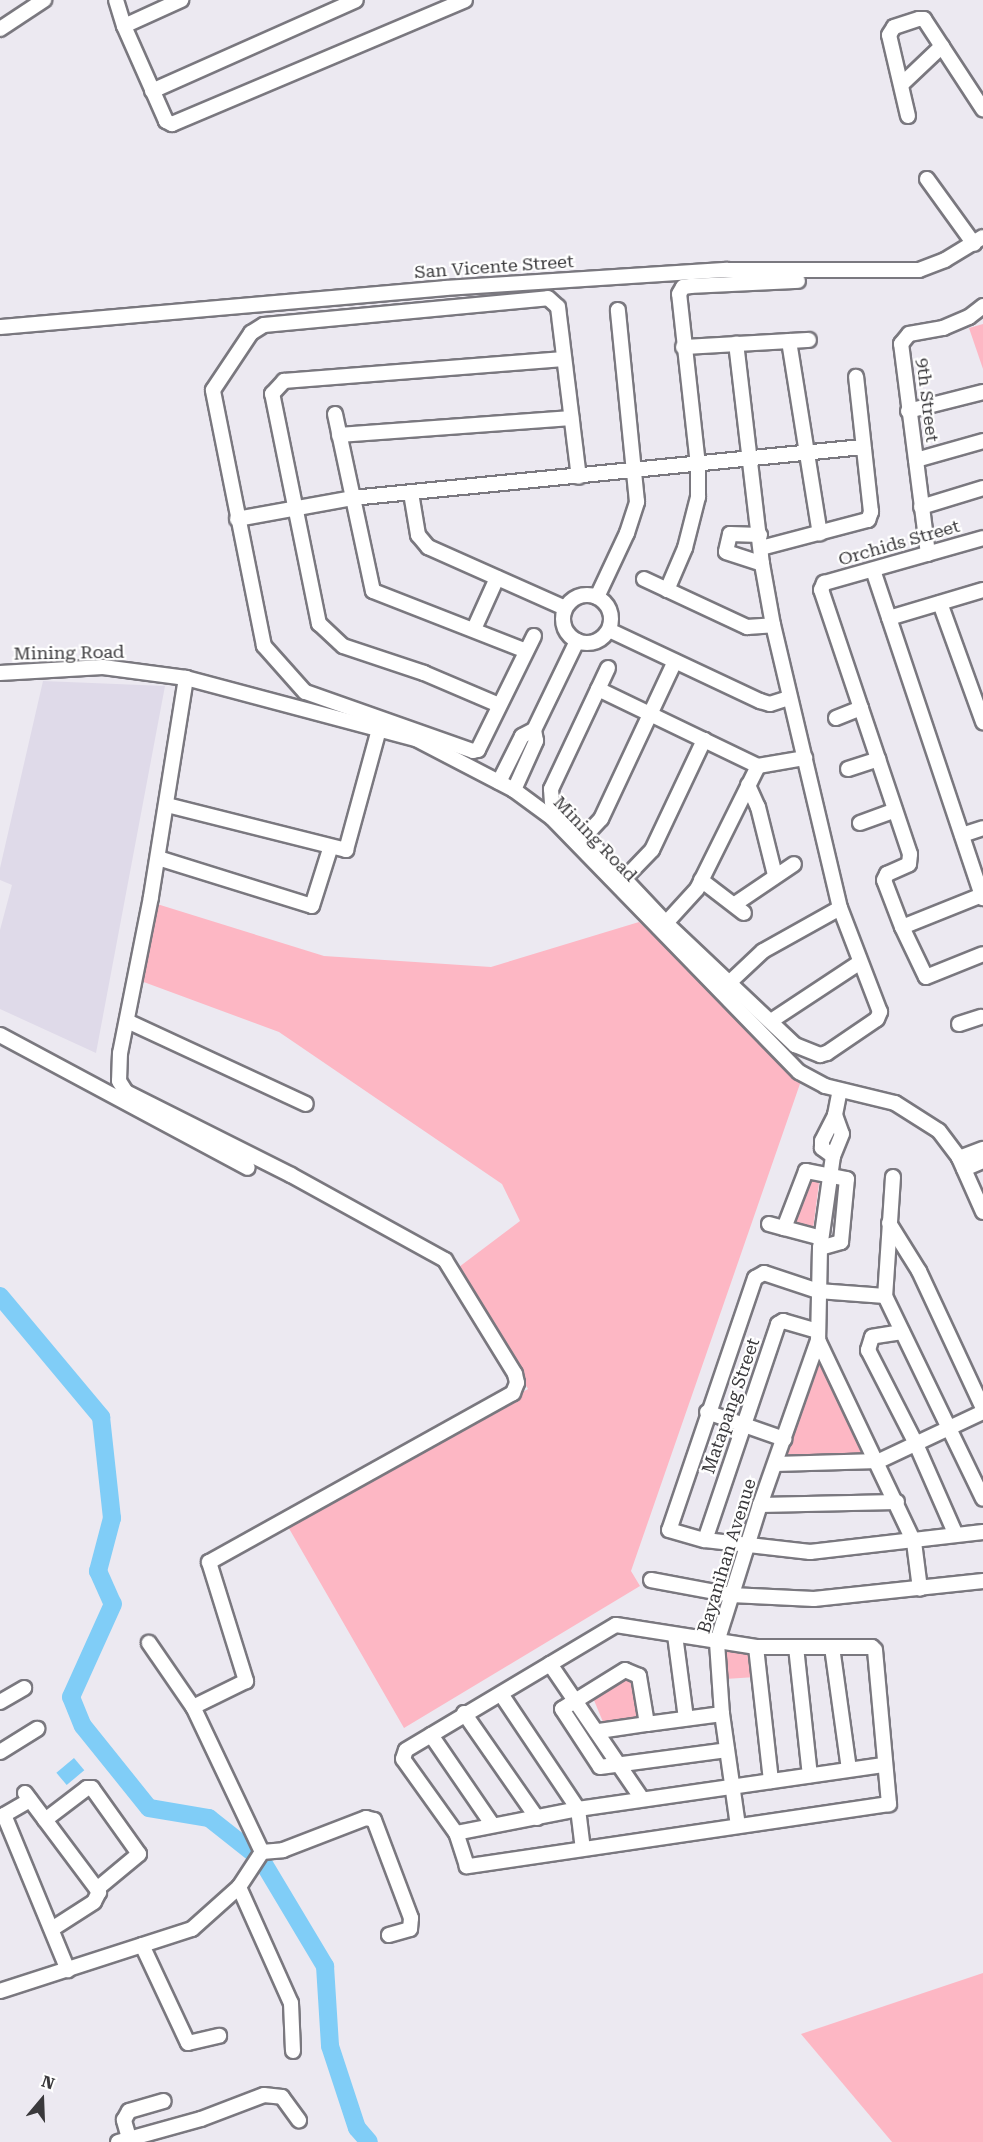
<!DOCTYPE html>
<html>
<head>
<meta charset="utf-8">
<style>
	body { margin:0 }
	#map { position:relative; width:983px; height:2142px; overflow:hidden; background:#ece9f1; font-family:"Roboto Serif",serif }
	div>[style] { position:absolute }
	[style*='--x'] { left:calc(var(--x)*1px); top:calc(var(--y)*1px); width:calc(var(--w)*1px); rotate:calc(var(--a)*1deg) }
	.built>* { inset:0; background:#dfdae9 }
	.green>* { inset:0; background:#fdb7c4 }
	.water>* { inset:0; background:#80cdf7; transform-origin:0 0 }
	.river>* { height:18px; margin:-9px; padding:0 9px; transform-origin:9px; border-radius:9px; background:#80cdf7 }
	.roads { filter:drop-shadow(2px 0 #7a787f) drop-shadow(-2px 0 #7a787f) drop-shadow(0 2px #7a787f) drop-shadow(0 -2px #7a787f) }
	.minor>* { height:14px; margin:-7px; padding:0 7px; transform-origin:7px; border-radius:7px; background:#fff }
	.minor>.ring { margin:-7px; padding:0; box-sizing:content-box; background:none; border:14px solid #fff; border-radius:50% }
	span { translate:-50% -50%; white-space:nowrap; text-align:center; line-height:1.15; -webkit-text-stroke:4.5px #fff; paint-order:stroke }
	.street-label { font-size:18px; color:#3a393c }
	.north { position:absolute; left:12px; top:2070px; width:60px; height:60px; -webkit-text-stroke:4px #fff; paint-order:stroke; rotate:19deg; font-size:16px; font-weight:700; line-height:24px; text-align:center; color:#3a393c }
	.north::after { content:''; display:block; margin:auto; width:21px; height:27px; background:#3a393c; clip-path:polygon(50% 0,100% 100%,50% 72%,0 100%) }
</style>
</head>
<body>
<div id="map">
	<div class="built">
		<i style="clip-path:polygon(43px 681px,165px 686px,96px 1053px,0 1009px,0 930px,12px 885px,0 880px,0 868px)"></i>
	</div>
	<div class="green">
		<i style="clip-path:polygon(983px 324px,983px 369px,969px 328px)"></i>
		<i style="clip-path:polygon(157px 904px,324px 956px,491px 967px,639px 922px,802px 1078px,631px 1571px,640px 1586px,404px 1728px,287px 1525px,528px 1389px,459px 1267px,520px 1221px,502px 1184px,279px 1032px,141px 981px)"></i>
		<i style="clip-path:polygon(805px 1173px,816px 1176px,819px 1183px,813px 1229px,789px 1225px)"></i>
		<i style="clip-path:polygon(819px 1351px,872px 1460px,784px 1462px)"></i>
		<i style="clip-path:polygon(724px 1645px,753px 1649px,756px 1677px,725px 1679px)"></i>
		<i style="clip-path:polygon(632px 1672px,643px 1717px,603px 1722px,591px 1693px)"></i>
		<i style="clip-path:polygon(983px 1973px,983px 2142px,892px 2142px,801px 2034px)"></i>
	</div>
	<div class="water">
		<i style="left:74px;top:1758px;width:16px;height:23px;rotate:50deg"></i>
	</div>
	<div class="river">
		<i style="--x:0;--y:1296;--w:158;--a:50.1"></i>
		<i style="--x:101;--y:1417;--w:102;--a:83.8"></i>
		<i style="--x:112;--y:1518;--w:55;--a:104.8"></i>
		<i style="--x:98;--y:1571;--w:36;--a:66"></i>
		<i style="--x:113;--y:1604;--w:102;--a:114.3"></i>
		<i style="--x:71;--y:1697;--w:31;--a:68"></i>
		<i style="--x:83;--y:1726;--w:105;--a:51.2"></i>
		<i style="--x:149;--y:1808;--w:61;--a:9.5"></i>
		<i style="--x:209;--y:1818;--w:66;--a:38.3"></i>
		<i style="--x:261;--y:1859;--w:125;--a:59.1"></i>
		<i style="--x:325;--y:1966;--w:80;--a:86.4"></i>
		<i style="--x:330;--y:2046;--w:86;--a:71.8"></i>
		<i style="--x:357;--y:2128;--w:18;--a:49"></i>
	</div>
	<div class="roads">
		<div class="minor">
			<i style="--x:116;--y:0;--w:27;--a:73"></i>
			<i style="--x:124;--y:26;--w:63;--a:-24.5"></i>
			<i style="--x:124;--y:26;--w:104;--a:66.1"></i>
			<i style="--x:166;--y:121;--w:7;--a:27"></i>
			<i style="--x:172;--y:124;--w:318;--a:-22.9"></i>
			<i style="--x:0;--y:29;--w:53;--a:-33.4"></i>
			<i style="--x:902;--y:84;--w:55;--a:-43.5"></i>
			<i style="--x:152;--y:91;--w:223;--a:-24"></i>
			<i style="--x:908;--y:116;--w:83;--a:-103.2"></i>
			<i style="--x:889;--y:35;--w:9;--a:-58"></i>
			<i style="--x:894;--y:27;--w:26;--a:-18"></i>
			<i style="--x:919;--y:19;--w:5;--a:0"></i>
			<i style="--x:924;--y:19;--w:108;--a:56.8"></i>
			<i style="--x:927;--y:179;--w:80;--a:54.1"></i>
			<i style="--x:0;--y:327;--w:447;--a:-5"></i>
			<i style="--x:445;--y:288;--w:283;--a:-3.7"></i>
			<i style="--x:727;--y:270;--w:192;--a:0"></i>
			<i style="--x:919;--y:270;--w:28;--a:-21"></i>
			<i style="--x:945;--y:260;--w:44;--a:-31.2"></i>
			<i style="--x:789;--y:341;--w:195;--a:80.9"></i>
			<i style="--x:683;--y:347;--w:126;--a:-3.2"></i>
			<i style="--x:908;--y:411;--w:77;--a:-14.2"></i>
			<i style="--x:335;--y:414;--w:181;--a:77.9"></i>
			<i style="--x:373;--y:591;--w:164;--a:21.4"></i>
			<i style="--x:339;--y:435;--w:233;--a:-4.2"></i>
			<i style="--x:916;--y:460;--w:70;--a:-15.8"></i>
			<i style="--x:411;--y:493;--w:43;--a:80.5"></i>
			<i style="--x:418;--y:535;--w:16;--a:50"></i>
			<i style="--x:428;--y:547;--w:150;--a:24"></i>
			<i style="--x:921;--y:507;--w:65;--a:-17"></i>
			<i style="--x:237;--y:519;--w:117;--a:-10.3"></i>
			<i style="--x:352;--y:498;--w:514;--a:-5.7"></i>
			<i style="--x:760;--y:535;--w:30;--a:-178"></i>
			<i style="--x:730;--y:534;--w:18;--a:103"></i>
			<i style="--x:726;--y:552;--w:38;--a:18"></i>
			<i style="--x:761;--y:548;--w:111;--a:-14.7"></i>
			<i style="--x:868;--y:520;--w:9;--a:-69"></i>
			<i style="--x:871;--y:512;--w:136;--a:-96.3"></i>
			<i style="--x:928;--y:554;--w:212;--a:-97.3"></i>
			<i style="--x:901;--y:344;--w:13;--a:-51"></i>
			<i style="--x:909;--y:334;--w:35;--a:-10"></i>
			<i style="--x:943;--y:328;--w:28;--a:-23"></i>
			<i style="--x:969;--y:317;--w:18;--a:-38"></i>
			<i style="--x:873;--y:570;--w:346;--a:71.5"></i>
			<i style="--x:644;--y:579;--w:114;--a:25"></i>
			<i style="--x:747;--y:627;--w:26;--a:-4"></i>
			<i style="--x:667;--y:590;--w:46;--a:-66.8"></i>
			<i style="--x:685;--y:548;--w:53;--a:-75.7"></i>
			<i style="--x:698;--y:497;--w:32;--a:-90"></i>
			<i style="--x:698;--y:465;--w:172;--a:-96.3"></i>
			<i style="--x:679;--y:294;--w:8;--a:-60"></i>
			<i style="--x:683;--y:287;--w:8;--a:-7"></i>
			<i style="--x:691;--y:286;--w:107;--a:-2.7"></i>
			<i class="ring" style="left:563px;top:595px;width:34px;height:34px"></i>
			<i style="--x:597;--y:597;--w:71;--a:-64.9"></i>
			<i style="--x:627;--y:533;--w:33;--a:-72"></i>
			<i style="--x:637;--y:502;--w:193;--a:-95.7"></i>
			<i style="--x:940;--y:603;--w:127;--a:70.1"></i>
			<i style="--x:889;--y:618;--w:98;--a:-16.6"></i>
			<i style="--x:474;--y:629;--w:56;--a:-65.7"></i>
			<i style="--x:609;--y:630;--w:167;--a:25.2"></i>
			<i style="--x:760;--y:701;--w:10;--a:17"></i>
			<i style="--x:770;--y:704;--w:20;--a:-18"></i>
			<i style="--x:534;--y:636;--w:127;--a:116.2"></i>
			<i style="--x:478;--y:750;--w:5;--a:169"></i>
			<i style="--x:473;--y:751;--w:178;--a:-160.6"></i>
			<i style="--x:305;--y:692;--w:62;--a:-131.7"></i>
			<i style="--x:264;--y:646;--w:261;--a:-101.3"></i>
			<i style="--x:213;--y:390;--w:69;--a:-56.3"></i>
			<i style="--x:251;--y:333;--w:15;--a:-32"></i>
			<i style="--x:264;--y:325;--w:285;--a:-5.4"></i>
			<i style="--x:548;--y:298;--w:13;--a:42"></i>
			<i style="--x:558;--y:307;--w:171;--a:83"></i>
			<i style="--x:608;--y:668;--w:134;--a:115.2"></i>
			<i style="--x:551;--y:789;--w:13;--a:86"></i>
			<i style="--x:552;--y:802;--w:166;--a:46.7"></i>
			<i style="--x:666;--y:923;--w:178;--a:43.4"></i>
			<i style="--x:795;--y:1045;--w:27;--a:22"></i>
			<i style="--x:820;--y:1055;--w:7;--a:-16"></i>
			<i style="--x:827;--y:1053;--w:60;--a:-34.2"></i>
			<i style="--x:877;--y:1019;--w:8;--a:-67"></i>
			<i style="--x:880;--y:1012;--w:111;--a:-111"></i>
			<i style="--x:840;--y:908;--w:291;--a:-103.3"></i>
			<i style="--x:773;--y:625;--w:62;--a:-100.2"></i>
			<i style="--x:762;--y:564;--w:222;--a:-96.7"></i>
			<i style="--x:0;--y:673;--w:103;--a:-3.3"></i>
			<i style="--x:103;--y:667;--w:84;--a:7.5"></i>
			<i style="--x:186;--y:678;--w:238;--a:14.9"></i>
			<i style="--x:416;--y:739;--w:110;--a:27.5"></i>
			<i style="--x:514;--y:790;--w:47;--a:36.4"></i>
			<i style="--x:552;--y:818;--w:354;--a:45.8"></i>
			<i style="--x:799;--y:1072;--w:30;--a:28"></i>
			<i style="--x:825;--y:1086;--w:72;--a:13.7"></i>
			<i style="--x:895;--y:1103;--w:52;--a:32.5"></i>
			<i style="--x:939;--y:1131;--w:34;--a:53"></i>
			<i style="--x:959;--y:1158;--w:59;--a:66"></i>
			<i style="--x:186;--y:678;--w:222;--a:99.1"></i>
			<i style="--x:151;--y:897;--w:159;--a:101.2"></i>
			<i style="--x:120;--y:1053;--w:28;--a:92"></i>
			<i style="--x:119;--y:1081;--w:13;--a:58"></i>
			<i style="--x:126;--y:1092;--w:185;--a:26.7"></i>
			<i style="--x:291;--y:1175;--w:176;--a:28.9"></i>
			<i style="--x:445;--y:1260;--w:134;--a:58.4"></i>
			<i style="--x:515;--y:1374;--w:9;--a:77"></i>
			<i style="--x:517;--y:1383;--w:11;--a:112"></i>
			<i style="--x:513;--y:1393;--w:348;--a:150.9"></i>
			<i style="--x:209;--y:1562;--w:125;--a:72.7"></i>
			<i style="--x:246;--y:1681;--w:59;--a:153.9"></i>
			<i style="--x:598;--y:689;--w:178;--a:25.7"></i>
			<i style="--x:758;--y:766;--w:48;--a:-9.7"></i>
			<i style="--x:499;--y:705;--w:82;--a:-156.9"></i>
			<i style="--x:424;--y:673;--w:85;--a:-161.6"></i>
			<i style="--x:343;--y:646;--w:33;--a:-137"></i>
			<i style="--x:319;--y:624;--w:235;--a:-101.5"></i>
			<i style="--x:272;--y:394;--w:18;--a:-47"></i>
			<i style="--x:284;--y:381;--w:280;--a:-4.5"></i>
			<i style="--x:836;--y:718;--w:27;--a:-22"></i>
			<i style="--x:848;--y:769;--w:32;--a:-18"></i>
			<i style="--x:499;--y:782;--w:51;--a:-63.4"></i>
			<i style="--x:522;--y:736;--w:13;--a:-27"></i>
			<i style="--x:748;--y:785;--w:24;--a:66"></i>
			<i style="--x:758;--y:807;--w:70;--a:76"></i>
			<i style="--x:514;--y:790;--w:54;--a:-65.8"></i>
			<i style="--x:536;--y:741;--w:11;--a:-100"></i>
			<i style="--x:534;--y:730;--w:99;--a:-64.2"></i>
			<i style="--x:167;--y:805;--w:185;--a:14.1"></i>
			<i style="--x:346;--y:850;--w:125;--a:-74.7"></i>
			<i style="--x:860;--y:823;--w:37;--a:-20"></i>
			<i style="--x:962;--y:835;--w:22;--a:-18"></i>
			<i style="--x:585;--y:836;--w:23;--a:-47"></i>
			<i style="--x:601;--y:819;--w:174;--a:-64.9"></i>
			<i style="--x:158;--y:858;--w:161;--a:17.3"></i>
			<i style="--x:312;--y:906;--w:60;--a:-72.5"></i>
			<i style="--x:625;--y:878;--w:39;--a:-46"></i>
			<i style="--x:652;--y:850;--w:122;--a:-64.7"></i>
			<i style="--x:701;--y:880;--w:54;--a:37.5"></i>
			<i style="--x:982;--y:895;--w:86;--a:158.2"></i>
			<i style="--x:902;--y:927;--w:55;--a:64.4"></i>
			<i style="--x:926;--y:977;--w:61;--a:-22"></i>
			<i style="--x:735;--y:904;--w:71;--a:-34.1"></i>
			<i style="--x:666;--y:923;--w:46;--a:-47.6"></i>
			<i style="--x:697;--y:889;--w:137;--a:-63.6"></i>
			<i style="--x:902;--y:927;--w:50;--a:-111"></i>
			<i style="--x:884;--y:880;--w:7;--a:-63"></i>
			<i style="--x:887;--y:874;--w:24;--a:-24"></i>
			<i style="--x:909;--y:864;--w:10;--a:-84"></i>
			<i style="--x:910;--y:854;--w:279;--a:-108.6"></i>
			<i style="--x:821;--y:590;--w:8;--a:-67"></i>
			<i style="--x:824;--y:583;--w:165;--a:-15.8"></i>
			<i style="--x:730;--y:982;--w:45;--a:-43.2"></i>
			<i style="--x:763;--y:951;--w:88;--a:-29.2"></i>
			<i style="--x:127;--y:1021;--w:197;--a:24.9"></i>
			<i style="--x:771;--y:1021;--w:105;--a:-33.4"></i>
			<i style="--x:959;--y:1024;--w:23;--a:-18"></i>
			<i style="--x:0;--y:1035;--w:281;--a:28.2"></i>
			<i style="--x:835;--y:1115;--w:20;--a:70"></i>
			<i style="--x:842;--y:1134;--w:24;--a:112"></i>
			<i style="--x:833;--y:1156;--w:93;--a:98"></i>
			<i style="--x:820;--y:1248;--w:92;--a:91.2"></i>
			<i style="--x:818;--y:1340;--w:224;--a:64.6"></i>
			<i style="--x:914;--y:1542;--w:47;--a:82.7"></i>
			<i style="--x:833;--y:1156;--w:14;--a:-144"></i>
			<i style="--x:822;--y:1148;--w:7;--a:-90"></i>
			<i style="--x:822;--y:1141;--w:29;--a:-63"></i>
			<i style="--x:835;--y:1115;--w:25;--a:-79"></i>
			<i style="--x:959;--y:1158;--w:26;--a:-21"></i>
			<i style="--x:964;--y:1169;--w:21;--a:-23"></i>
			<i style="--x:893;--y:1177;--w:119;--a:93.8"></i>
			<i style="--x:885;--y:1296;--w:67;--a:-175.7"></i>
			<i style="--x:818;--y:1291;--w:57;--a:-161.6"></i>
			<i style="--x:764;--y:1273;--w:10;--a:151"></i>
			<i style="--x:755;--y:1278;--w:266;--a:108.8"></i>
			<i style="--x:669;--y:1530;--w:37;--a:16"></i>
			<i style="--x:705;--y:1540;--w:106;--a:6.5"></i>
			<i style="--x:810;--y:1552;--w:174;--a:-6.6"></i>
			<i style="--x:889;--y:1223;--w:57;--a:58"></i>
			<i style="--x:919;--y:1271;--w:151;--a:65"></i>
			<i style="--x:769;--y:1224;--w:16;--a:15"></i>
			<i style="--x:820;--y:1248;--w:22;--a:-16"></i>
			<i style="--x:841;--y:1242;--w:63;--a:-84.6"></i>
			<i style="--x:847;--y:1179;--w:42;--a:-169"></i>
			<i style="--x:806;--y:1171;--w:61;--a:111.1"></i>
			<i style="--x:784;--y:1228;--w:38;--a:15"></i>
			<i style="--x:885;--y:1296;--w:225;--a:64.2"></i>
			<i style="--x:902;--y:1332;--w:30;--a:171"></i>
			<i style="--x:872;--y:1337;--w:14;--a:107"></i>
			<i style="--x:868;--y:1350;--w:106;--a:62.9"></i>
			<i style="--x:916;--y:1444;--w:99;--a:66.3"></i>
			<i style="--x:707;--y:1412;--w:82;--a:19.3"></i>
			<i style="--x:775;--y:1464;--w:104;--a:-1.7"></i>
			<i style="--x:879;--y:1461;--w:115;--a:-25.2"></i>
			<i style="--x:760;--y:1505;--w:137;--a:-1.3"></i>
			<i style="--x:705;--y:1540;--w:228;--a:-71.3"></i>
			<i style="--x:778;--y:1324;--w:6;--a:-31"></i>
			<i style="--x:783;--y:1321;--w:35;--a:16"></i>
			<i style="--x:651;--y:1580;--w:81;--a:10.6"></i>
			<i style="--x:731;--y:1595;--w:83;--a:2.8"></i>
			<i style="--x:814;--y:1599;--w:170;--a:-6.1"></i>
			<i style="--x:616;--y:1625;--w:142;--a:8.9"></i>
			<i style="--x:756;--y:1647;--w:116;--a:0"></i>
			<i style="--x:872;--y:1647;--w:4;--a:45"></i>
			<i style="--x:875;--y:1650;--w:155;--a:84.8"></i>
			<i style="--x:889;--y:1804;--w:427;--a:171.6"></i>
			<i style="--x:467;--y:1866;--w:35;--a:-108"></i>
			<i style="--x:456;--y:1833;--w:91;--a:-125.6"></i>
			<i style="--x:403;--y:1759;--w:9;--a:-72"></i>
			<i style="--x:406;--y:1750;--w:244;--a:-30.8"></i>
			<i style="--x:675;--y:1635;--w:84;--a:82.5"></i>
			<i style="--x:756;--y:1647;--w:135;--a:83.6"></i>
			<i style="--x:796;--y:1647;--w:129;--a:83.8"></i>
			<i style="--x:832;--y:1647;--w:123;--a:82.1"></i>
			<i style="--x:550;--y:1664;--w:163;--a:55.7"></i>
			<i style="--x:501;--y:1694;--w:138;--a:56.2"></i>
			<i style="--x:578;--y:1809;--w:39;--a:83"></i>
			<i style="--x:0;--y:1702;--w:28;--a:-30"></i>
			<i style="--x:464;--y:1713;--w:128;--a:55.2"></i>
			<i style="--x:722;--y:1714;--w:76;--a:172.4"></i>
			<i style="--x:647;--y:1724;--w:49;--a:-99.5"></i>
			<i style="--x:639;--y:1676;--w:15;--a:-157"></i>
			<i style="--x:625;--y:1670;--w:74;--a:148.2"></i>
			<i style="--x:562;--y:1709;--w:69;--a:56.8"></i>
			<i style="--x:600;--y:1767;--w:128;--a:-7.6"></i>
			<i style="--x:599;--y:1731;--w:49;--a:-8.3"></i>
			<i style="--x:431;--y:1735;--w:108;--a:55.6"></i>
			<i style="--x:0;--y:1752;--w:44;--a:-31.9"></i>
			<i style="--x:25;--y:1793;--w:124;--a:53.2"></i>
			<i style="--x:99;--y:1892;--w:11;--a:117"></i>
			<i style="--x:94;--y:1902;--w:50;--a:147.3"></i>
			<i style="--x:30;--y:1800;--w:30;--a:150"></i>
			<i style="--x:4;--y:1815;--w:168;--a:67.6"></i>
			<i style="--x:45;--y:1820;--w:53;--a:-37.3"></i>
			<i style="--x:87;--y:1788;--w:5;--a:0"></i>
			<i style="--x:92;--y:1788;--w:81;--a:54.5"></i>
			<i style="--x:139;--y:1854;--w:55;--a:140.2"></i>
			<i style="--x:738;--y:1826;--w:113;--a:-98.1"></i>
			<i style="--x:722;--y:1714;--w:72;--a:-94"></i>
			<i style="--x:717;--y:1642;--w:144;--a:-72.6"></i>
			<i style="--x:760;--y:1505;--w:175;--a:-70.6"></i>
			<i style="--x:456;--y:1833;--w:124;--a:-11.1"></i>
			<i style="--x:578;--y:1809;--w:310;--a:-8.2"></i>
			<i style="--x:262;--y:1852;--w:21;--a:-5"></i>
			<i style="--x:283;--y:1850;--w:89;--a:-21.1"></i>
			<i style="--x:366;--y:1818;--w:8;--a:14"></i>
			<i style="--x:374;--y:1820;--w:105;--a:69.3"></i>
			<i style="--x:411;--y:1918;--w:11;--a:95"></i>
			<i style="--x:410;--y:1929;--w:22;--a:164"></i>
			<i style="--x:239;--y:1887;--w:127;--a:65.9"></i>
			<i style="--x:291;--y:2003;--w:48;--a:87.6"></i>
			<i style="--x:142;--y:1945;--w:108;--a:64.9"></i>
			<i style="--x:188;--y:2043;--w:32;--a:-13"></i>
			<i style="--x:0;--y:1991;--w:202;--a:-17.9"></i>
			<i style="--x:192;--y:1929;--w:63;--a:-41.8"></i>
			<i style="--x:239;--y:1887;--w:42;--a:-56.7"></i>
			<i style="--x:262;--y:1852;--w:161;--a:-115.4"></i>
			<i style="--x:193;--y:1707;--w:78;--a:-124.5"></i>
			<i style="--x:129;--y:2138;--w:19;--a:-106"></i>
			<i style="--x:124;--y:2120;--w:10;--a:-61"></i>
			<i style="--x:129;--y:2111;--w:36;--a:-16"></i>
			<i style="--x:118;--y:2142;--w:86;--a:-15.5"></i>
			<i style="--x:201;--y:2119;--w:67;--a:-20.9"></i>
			<i style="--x:264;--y:2095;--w:18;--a:6"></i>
			<i style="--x:282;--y:2097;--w:29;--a:54"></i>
		</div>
	</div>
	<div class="street-label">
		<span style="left:494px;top:267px;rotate:-4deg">San Vicente Street</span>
		<span style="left:927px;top:400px;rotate:83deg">9th Street</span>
		<span style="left:899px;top:543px;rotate:-16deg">Orchids Street</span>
		<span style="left:69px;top:653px;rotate:-1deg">Mining Road</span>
		<span style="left:595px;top:839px;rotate:46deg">Mining Road</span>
		<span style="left:731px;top:1406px;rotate:-71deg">Matapang Street</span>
		<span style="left:727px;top:1556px;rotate:-73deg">Bayanihan Avenue</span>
	</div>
	<div class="north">N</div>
</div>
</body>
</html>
